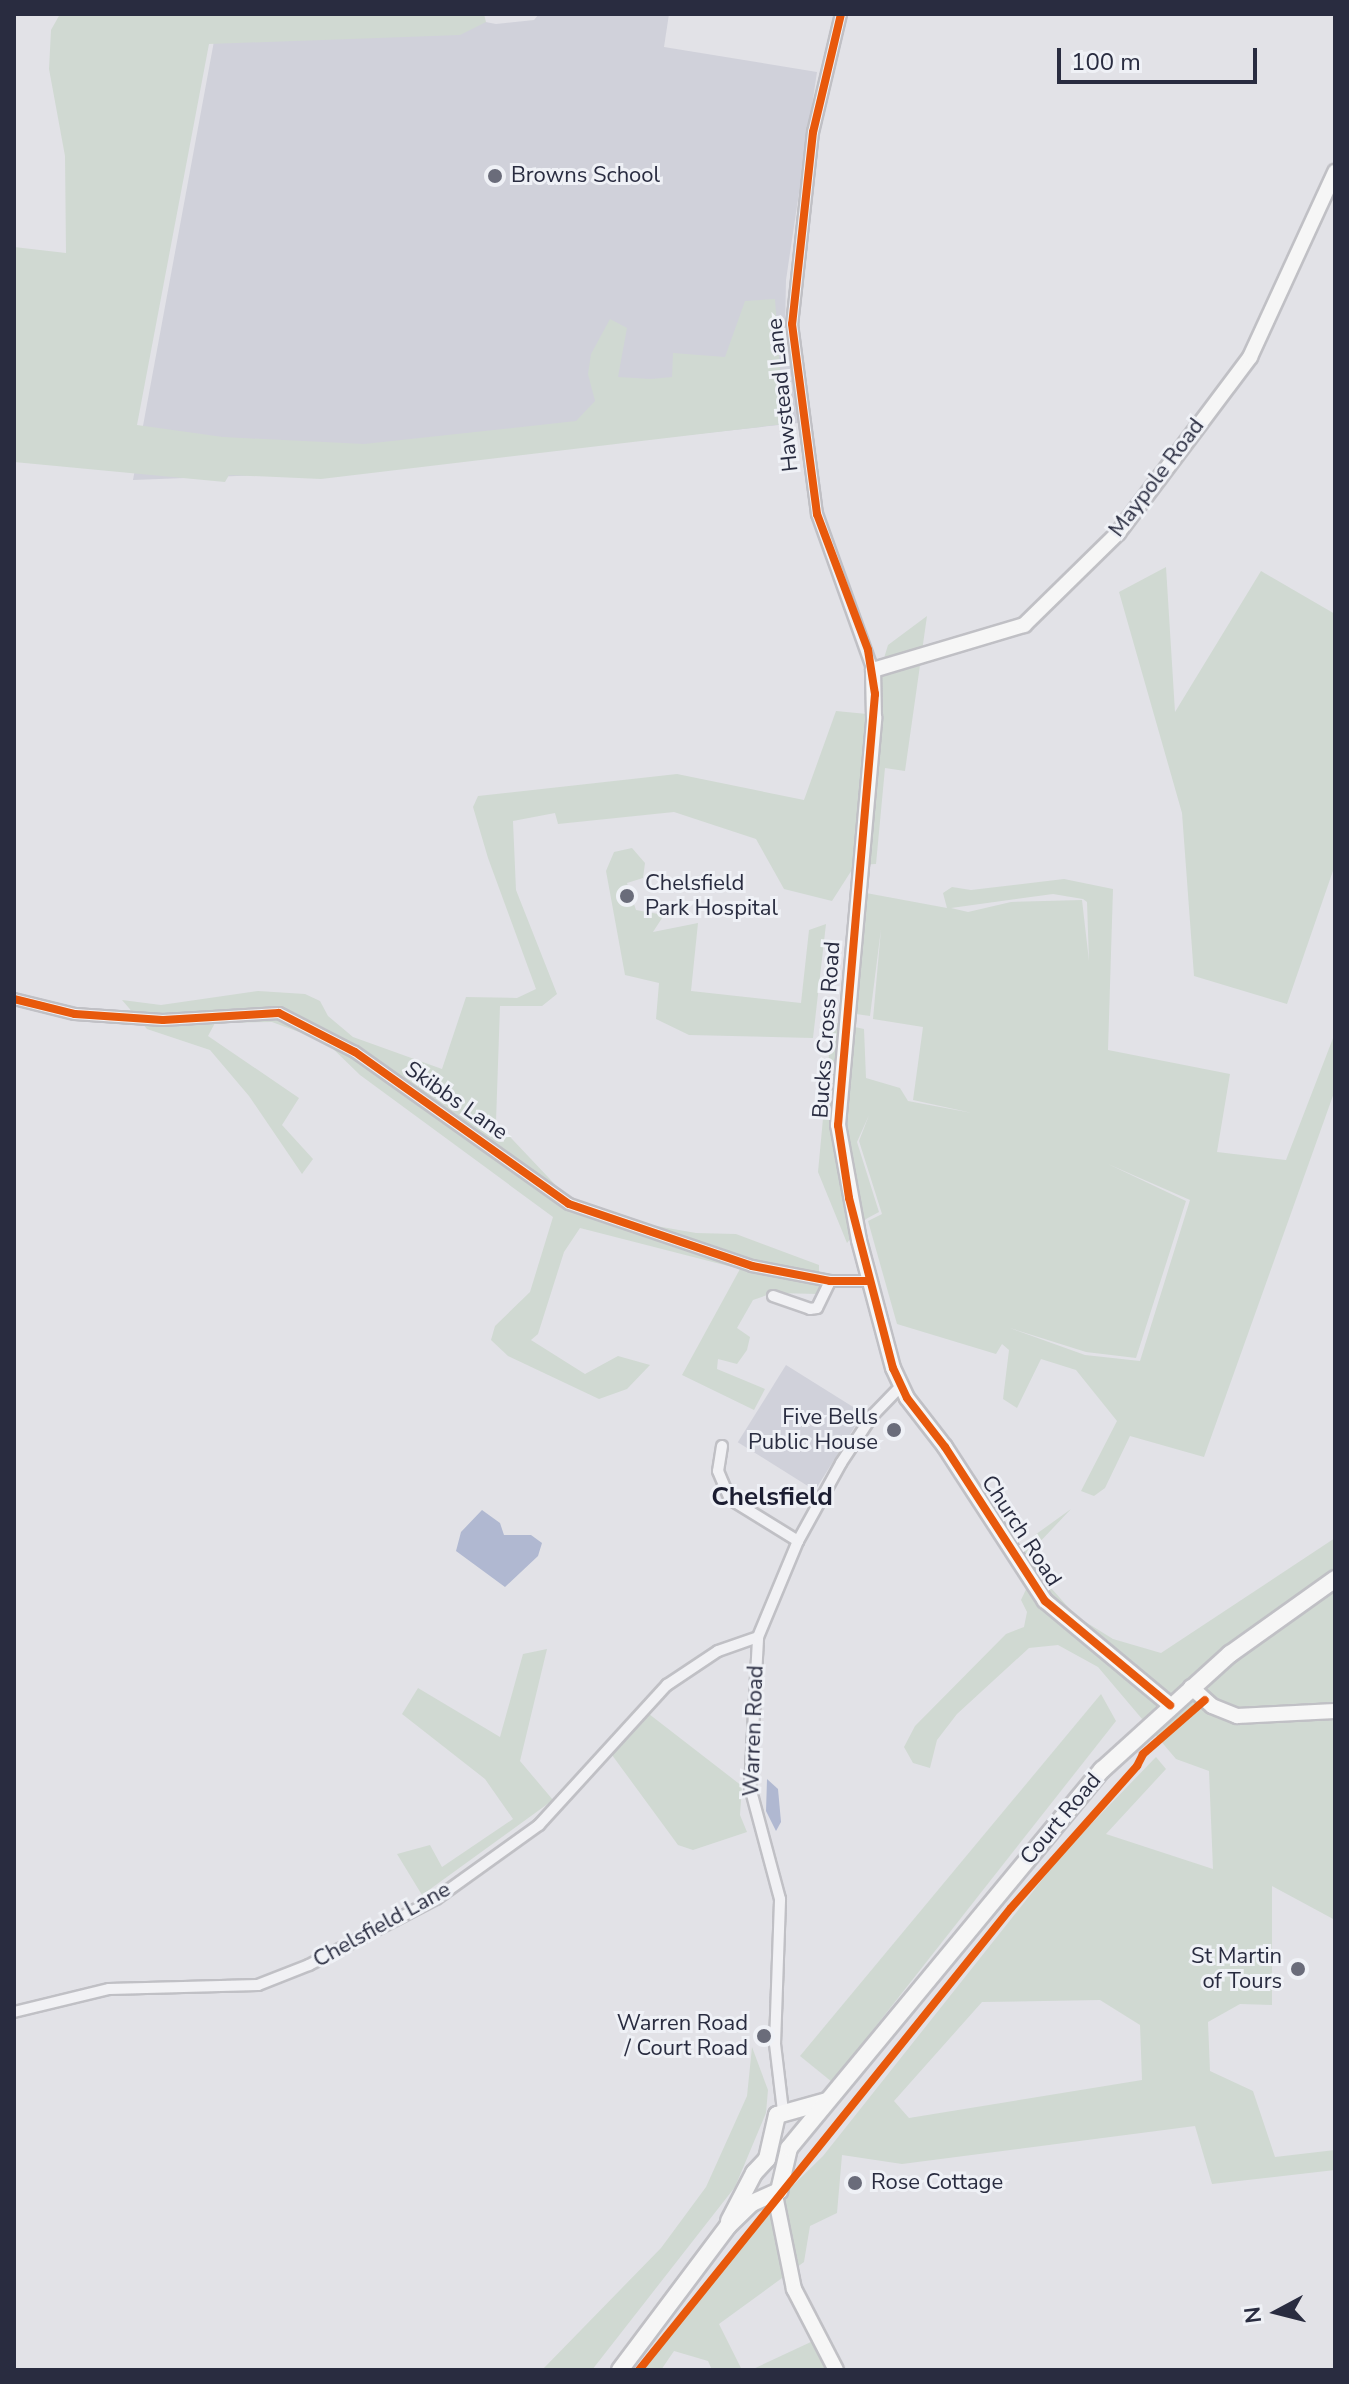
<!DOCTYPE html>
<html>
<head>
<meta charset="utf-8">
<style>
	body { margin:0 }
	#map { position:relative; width:1349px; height:2384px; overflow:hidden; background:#e2e2e7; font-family:"Nunito Sans",sans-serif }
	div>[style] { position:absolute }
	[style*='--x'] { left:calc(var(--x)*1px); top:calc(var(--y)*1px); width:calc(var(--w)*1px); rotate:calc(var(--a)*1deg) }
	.built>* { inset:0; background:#d0d1da; transform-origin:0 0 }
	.green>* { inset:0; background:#d0d9d2 }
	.water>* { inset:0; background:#b0b8d1 }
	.roads { filter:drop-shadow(2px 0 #c0c0c5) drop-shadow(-2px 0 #c0c0c5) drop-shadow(0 2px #c0c0c5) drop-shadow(0 -2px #c0c0c5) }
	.street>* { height:10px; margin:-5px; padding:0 5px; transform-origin:5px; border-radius:5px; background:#f1f1f4 }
	.secondary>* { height:14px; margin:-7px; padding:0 7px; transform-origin:7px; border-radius:7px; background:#f6f6f6 }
	.primary>* { height:16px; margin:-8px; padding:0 8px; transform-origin:8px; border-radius:8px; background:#f6f6f6 }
	.cycleway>* { height:8px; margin:-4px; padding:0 4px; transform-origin:4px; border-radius:4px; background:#e8590c }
	.dots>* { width:22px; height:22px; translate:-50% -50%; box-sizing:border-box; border:4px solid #eff1f6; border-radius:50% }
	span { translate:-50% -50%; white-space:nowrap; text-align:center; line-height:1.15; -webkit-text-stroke:6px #eff1f6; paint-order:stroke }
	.poi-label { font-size:22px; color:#292c40 }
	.left { translate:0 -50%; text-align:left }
	.right { translate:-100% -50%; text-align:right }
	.street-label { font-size:22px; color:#292c40 }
	.quarter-label { font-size:26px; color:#1b1d31; font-weight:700 }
	.frame { position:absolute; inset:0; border:16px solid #292c40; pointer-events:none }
	.north { position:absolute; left:1237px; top:2272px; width:80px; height:80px; -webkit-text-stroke:6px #eff1f6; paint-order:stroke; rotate:263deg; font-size:22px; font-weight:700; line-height:32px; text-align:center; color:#292c40 }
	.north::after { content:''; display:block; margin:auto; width:28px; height:36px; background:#292c40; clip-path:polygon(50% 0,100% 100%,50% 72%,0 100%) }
	.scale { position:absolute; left:1057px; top:48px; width:200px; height:36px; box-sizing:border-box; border:4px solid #292c40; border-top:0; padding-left:10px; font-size:24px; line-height:28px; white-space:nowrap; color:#292c40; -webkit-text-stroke:6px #eff1f6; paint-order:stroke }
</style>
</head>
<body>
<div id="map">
	<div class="built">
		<i style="clip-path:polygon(219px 14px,444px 14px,496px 24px,534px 20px,539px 14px,669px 14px,664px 47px,817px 72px,786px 280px,785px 330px,798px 423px,342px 472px,133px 480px)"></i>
		<i style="left:786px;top:1365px;width:91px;height:91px;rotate:32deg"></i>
	</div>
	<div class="green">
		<i style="clip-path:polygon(60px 14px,484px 14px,486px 22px,460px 35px,209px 44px,137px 425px,223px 437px,364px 444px,576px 421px,595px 401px,588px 374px,591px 354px,610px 319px,627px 328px,618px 377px,651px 379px,672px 377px,673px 353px,725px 357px,745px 301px,775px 299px,784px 424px,321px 479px,229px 475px,225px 482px,14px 462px,14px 247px,66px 253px,65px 156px,49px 69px,51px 30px)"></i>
		<i style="clip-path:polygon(1166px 567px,1175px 712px,1261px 571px,1335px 614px,1335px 865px,1287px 1004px,1194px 976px,1182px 813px,1119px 592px)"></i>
		<i style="clip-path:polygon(927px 616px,905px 771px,885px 768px,876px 864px,855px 865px,832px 901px,784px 889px,756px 839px,674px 812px,558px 824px,555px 813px,513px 821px,516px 890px,557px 994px,542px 1006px,500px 1006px,496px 1122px,582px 1213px,696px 1233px,736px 1234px,819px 1265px,819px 1294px,773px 1293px,753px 1300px,737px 1328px,750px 1337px,747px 1350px,737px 1364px,718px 1359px,717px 1369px,765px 1389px,754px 1410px,682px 1375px,740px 1269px,580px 1228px,564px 1252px,538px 1334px,531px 1340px,585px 1374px,618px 1356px,650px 1365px,627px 1389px,599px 1399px,508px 1356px,491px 1340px,495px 1326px,530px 1292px,553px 1217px,360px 1075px,326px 1042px,272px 1022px,215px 1023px,208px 1036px,299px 1098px,282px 1125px,313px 1159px,302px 1174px,249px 1096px,210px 1050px,147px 1029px,122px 1000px,161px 1005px,258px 991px,305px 994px,320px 1001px,328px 1016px,353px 1037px,442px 1069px,466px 997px,517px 998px,536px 989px,488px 858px,473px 807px,478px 796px,677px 774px,804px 800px,836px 711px,867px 714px,888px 645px)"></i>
		<i style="clip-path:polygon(632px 848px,645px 863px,643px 878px,627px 883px,636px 910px,664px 915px,653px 932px,698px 923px,691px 991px,801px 1003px,809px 930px,826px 924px,813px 1038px,689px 1035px,656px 1019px,659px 983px,625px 975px,606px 871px,614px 852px)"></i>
		<i style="clip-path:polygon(evenodd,1064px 879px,1113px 889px,1108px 1050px,1230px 1074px,1217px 1152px,1286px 1160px,1335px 1033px,1335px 1090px,1204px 1457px,1130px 1436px,1105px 1488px,1094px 1496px,1081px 1491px,1117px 1421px,1076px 1370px,1041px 1359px,1017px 1408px,1003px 1399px,1009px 1350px,1002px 1344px,996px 1354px,897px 1324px,868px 1221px,882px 1214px,859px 1141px,869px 1115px,857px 1142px,879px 1212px,866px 1219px,847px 1243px,818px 1172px,832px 1022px,864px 1029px,866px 1078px,900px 1088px,908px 1101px,972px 1113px,913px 1100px,923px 1027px,873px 1019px,881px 929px,870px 1016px,856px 1014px,866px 893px,947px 908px,943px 893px,952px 887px,971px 890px,1064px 879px,1053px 894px,1083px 899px,1087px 902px,1089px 961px,1082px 900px,1011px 902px,968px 912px,951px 908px,1053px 894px,1064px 879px,1108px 1164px,1190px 1200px,1140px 1361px,1085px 1355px,1010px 1328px,1086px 1352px,1136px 1358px,1186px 1201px,1108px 1164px)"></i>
		<i style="clip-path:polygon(evenodd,1071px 1509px,1036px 1546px,1033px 1561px,1043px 1579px,1076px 1616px,1113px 1639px,1161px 1653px,1335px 1538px,1335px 1920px,1272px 1886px,1272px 2005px,1240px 2004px,1208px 2022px,1210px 2071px,1253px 2091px,1275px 2157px,1335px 2150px,1335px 2170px,1212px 2184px,1195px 2126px,902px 2164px,842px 2155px,837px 2213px,810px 2226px,804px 2262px,719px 2324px,742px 2370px,712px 2370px,708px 2361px,674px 2351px,661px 2370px,643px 2370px,780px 2198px,823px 2156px,1065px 1851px,1156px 1757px,1166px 1769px,1106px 1834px,1213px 1869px,1209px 1771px,1176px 1759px,1098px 1667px,1058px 1645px,1029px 1648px,957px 1714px,937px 1740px,930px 1768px,913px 1763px,904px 1747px,915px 1726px,1006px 1634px,1024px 1627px,1027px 1612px,1021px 1600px,1029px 1583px,1019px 1556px,1028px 1540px,1071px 1509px,1100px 2000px,1140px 2025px,1142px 2080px,909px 2118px,894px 2101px,982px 2002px,1100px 2000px)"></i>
		<i style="clip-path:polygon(547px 1649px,520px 1761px,553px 1800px,422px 1895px,397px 1854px,430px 1845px,442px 1867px,513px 1819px,485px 1779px,402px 1714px,418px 1688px,500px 1737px,523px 1654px)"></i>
		<i style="clip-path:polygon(1101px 1694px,1116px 1721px,832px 2082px,800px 2056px)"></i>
		<i style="clip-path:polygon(649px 1714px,742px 1786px,740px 1815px,747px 1832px,693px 1850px,678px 1845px,612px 1755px)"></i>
		<i style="clip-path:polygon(752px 2047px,768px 2090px,766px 2113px,735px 2187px,592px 2370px,542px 2370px,661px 2248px,706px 2187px,747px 2096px)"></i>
		<i style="clip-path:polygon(813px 2341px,829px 2370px,751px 2370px)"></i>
	</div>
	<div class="water">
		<i style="clip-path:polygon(482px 1510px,500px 1523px,504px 1535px,531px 1535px,542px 1543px,538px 1556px,505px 1587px,456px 1551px,461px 1532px)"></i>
		<i style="clip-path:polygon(767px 1779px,778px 1789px,781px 1822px,776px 1831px,766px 1811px)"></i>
	</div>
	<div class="roads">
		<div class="street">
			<i style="--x:841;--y:14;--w:121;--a:103.3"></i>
			<i style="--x:813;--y:132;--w:193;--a:96.2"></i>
			<i style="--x:792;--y:324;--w:192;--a:82.5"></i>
			<i style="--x:817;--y:514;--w:166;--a:70.3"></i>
			<i style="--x:14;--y:999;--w:63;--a:13.8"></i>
			<i style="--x:75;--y:1014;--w:88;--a:3.9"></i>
			<i style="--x:163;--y:1020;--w:116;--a:-3.5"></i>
			<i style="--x:279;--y:1013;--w:85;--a:27.2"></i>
			<i style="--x:355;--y:1052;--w:262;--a:35.4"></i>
			<i style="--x:569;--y:1204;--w:193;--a:18.7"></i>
			<i style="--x:752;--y:1266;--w:79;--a:10.9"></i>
			<i style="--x:830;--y:1281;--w:39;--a:0"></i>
			<i style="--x:773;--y:1296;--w:39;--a:19"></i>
			<i style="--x:810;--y:1309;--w:7;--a:-8"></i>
			<i style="--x:817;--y:1308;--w:30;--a:-64"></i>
			<i style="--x:722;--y:1446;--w:25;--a:99"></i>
			<i style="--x:718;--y:1471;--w:30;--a:67"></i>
			<i style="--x:730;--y:1499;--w:80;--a:31.7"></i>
			<i style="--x:14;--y:2012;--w:98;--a:-13.6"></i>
			<i style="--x:109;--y:1989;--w:149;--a:-1.5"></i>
			<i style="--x:258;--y:1985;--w:55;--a:-21.4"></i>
			<i style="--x:309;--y:1965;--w:143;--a:-27.5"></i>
			<i style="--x:436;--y:1899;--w:127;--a:-35.7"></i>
			<i style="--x:539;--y:1825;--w:190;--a:-47.6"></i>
			<i style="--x:667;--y:1685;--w:61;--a:-33.7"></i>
			<i style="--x:718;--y:1651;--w:42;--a:-19.3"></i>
			<i style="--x:783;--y:2111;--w:67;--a:-96.8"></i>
			<i style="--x:775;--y:2044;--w:145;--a:-88"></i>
			<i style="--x:780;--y:1899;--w:116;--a:-105"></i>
			<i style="--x:750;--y:1787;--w:150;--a:-86.9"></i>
			<i style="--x:758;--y:1637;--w:104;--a:-67.4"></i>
			<i style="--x:798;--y:1541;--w:89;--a:-61.1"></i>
			<i style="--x:841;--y:1463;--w:56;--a:-56.6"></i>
			<i style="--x:872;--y:1416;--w:40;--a:-46"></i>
		</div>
		<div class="secondary">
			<i style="--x:1191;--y:1687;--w:28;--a:42"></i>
			<i style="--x:1212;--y:1706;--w:27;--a:22"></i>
			<i style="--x:1237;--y:1716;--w:98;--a:-2.9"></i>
			<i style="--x:1170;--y:1705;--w:163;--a:-140.2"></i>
			<i style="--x:1045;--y:1601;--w:184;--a:-123"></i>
			<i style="--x:945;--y:1447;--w:62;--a:-127.8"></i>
			<i style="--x:907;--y:1398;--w:33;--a:-115"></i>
			<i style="--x:893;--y:1368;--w:132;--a:-104.9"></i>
			<i style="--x:859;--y:1240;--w:117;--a:-100.3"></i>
			<i style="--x:838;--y:1125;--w:409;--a:-84.9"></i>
			<i style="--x:874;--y:718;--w:48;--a:-91.2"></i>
			<i style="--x:873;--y:670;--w:158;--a:-16.6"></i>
			<i style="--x:1024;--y:625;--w:132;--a:-44.4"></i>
			<i style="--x:1118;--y:533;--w:220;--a:-53.1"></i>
			<i style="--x:1250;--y:357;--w:204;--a:-65.3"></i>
			<i style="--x:775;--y:2195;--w:96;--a:78.6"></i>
			<i style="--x:794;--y:2289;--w:91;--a:62.6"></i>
		</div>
		<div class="primary">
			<i style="--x:729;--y:2221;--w:54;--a:-62.5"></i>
			<i style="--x:754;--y:2173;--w:19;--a:-47"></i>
			<i style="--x:767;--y:2159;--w:45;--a:-77.2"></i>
			<i style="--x:777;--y:2115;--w:52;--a:-15.6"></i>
			<i style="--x:620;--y:2370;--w:180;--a:-53.1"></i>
			<i style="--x:728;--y:2226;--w:33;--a:-44"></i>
			<i style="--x:752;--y:2203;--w:30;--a:-24"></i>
			<i style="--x:779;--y:2191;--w:44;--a:-76.9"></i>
			<i style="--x:789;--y:2148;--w:491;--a:-50.4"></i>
			<i style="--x:1102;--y:1770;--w:173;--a:-42.2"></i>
			<i style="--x:1230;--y:1654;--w:129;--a:-35.5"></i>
		</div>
	</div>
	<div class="cycleway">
		<i style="--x:841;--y:14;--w:121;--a:103.3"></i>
		<i style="--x:813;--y:132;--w:193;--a:96.2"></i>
		<i style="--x:792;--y:324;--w:192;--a:82.5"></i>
		<i style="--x:817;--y:514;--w:145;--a:69.4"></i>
		<i style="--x:868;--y:650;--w:45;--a:81"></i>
		<i style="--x:875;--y:694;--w:433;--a:94.9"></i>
		<i style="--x:838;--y:1125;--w:74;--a:81.4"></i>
		<i style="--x:849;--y:1198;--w:176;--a:75.5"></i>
		<i style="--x:893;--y:1368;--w:33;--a:65"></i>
		<i style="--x:907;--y:1398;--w:62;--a:52.2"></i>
		<i style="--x:945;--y:1447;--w:184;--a:57"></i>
		<i style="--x:1045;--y:1601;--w:163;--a:39.8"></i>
		<i style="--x:14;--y:999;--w:63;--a:13.8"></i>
		<i style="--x:75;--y:1014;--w:88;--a:3.9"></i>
		<i style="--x:163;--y:1020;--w:116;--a:-3.5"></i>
		<i style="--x:279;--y:1013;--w:85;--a:27.2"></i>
		<i style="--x:355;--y:1052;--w:262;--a:35.4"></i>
		<i style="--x:569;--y:1204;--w:193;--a:18.7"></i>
		<i style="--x:752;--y:1266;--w:79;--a:10.9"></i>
		<i style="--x:830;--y:1281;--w:39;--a:0"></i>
		<i style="--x:639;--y:2370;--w:593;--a:-51.16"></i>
		<i style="--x:1011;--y:1908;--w:190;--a:-48.4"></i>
		<i style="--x:1137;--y:1766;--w:13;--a:-63"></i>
		<i style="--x:1143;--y:1754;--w:82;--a:-41.1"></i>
	</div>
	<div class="dots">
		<i style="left:495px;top:176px;background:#6a6c7a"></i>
		<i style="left:627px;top:896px;background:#6a6c7a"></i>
		<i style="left:894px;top:1430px;background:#6a6c7a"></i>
		<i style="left:1298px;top:1969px;background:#6a6c7a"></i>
		<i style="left:764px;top:2036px;background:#6a6c7a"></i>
		<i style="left:855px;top:2183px;background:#6a6c7a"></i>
	</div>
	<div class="poi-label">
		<span class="left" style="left:511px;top:176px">Browns School</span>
		<span class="left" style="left:645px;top:896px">Chelsfield<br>Park Hospital</span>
		<span class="right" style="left:878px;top:1430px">Five Bells<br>Public House</span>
		<span class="right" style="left:1282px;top:1969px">St Martin<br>of Tours</span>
		<span class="right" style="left:748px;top:2036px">Warren Road<br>/ Court Road</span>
		<span class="left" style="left:871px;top:2183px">Rose Cottage</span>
	</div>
	<div class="street-label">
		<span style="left:783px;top:395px;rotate:-96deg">Hawstead Lane</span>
		<span style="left:1157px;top:478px;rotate:-53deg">Maypole Road</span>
		<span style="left:827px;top:1030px;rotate:-86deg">Bucks Cross Road</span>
		<span style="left:456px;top:1101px;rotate:35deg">Skibbs Lane</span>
		<span style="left:1021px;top:1531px;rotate:57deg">Church Road</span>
		<span style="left:754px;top:1731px;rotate:-88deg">Warren Road</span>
		<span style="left:1061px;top:1819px;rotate:-50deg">Court Road</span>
		<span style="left:382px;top:1925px;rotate:-29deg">Chelsfield Lane</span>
	</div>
	<div class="quarter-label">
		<span style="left:772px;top:1497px">Chelsfield</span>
	</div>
	<div class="frame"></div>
	<div class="north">N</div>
	<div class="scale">100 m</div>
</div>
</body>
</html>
